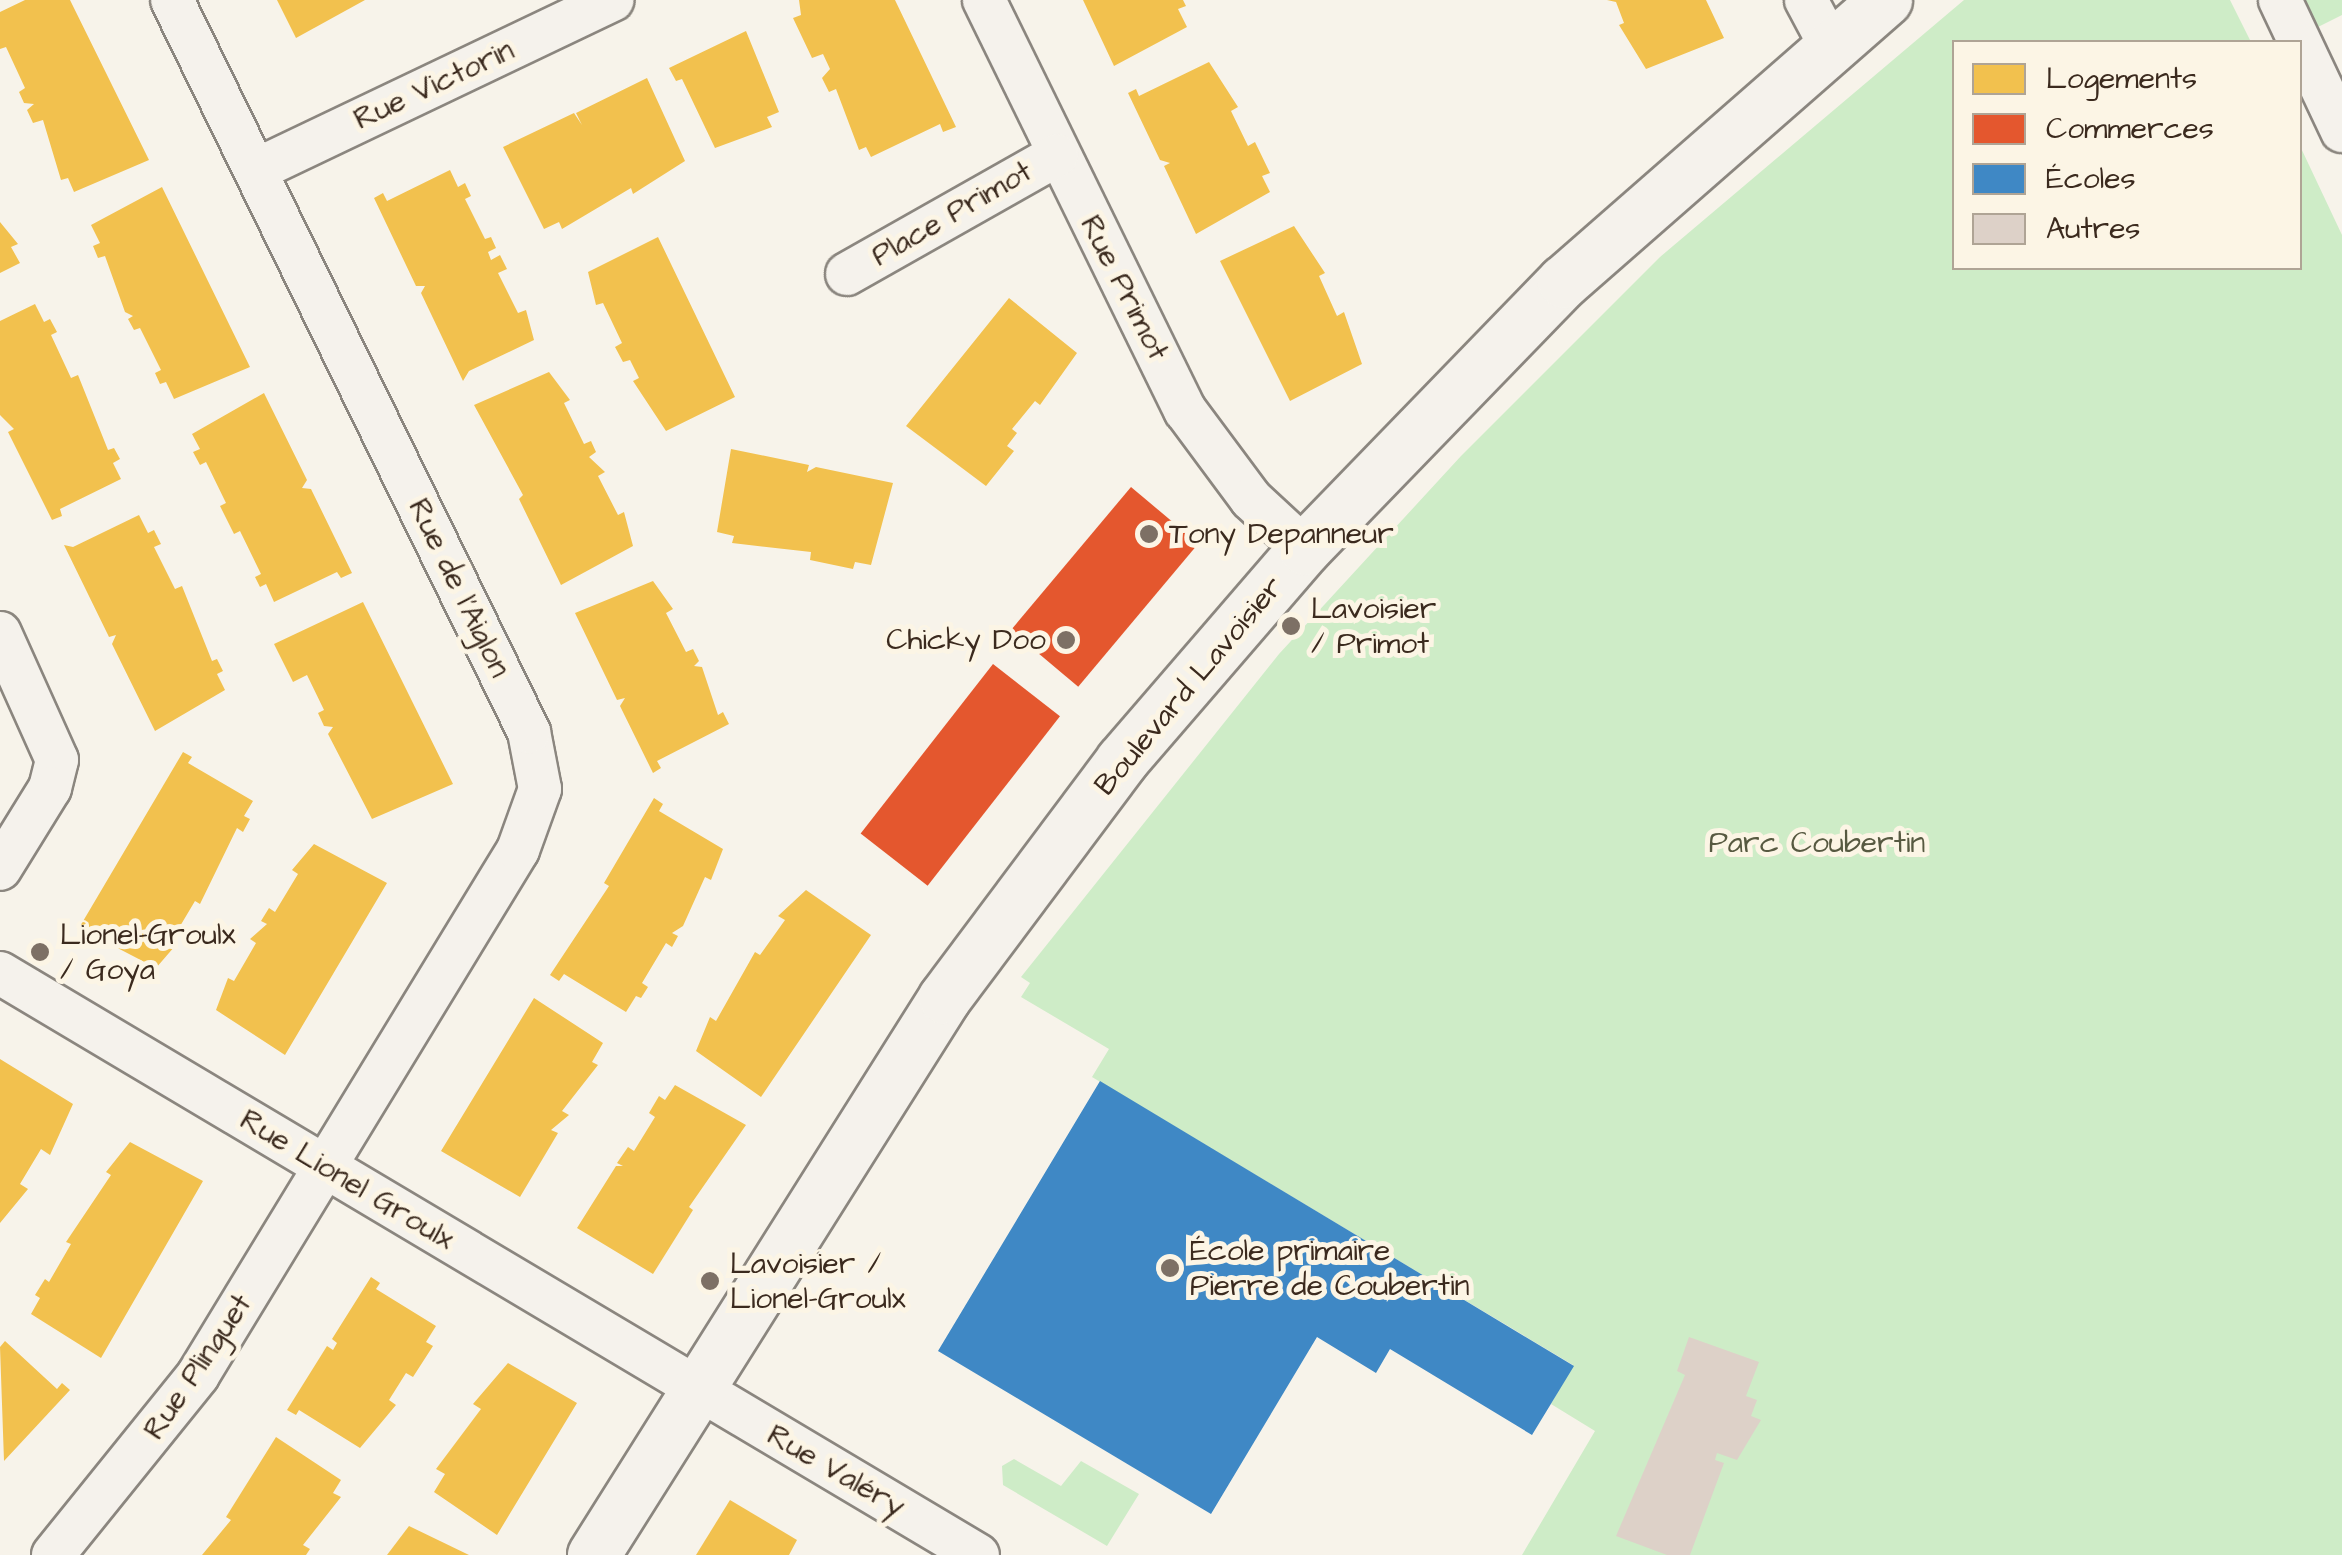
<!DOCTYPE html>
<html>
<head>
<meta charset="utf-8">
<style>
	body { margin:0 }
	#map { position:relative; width:2342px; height:1555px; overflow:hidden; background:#f7f3ea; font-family:"Architects Daughter",sans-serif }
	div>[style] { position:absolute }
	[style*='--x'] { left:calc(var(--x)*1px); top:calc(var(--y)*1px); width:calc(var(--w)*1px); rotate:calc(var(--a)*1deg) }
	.green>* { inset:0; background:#ceecc7 }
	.homes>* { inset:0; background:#f2c14e }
	.shops>* { inset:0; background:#e4572e; transform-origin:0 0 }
	.schools>* { inset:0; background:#3f88c5 }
	.building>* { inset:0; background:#ddd1c8 }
	.roads { filter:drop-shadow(2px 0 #8b867f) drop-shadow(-2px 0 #8b867f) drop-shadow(0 2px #8b867f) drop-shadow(0 -2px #8b867f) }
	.minor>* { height:42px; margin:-21px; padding:0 21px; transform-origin:21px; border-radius:21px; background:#f5f2ec }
	.tertiary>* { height:52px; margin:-26px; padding:0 26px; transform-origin:26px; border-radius:26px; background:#f5f2ec }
	.dots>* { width:28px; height:28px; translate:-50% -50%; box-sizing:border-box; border:5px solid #fcf5e5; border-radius:50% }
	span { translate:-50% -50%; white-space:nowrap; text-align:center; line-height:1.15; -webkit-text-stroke:10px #fcf5e5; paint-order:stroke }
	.street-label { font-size:30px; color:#3b2a1e }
	.poi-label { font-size:30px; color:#3b2a1e }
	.left { translate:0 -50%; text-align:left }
	.right { translate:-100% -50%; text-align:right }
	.park-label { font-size:30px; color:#575941 }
	.legend { position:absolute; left:1952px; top:40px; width:350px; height:230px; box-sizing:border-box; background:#fcf5e5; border:2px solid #afa495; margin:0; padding:12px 18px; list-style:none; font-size:30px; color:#3b2a1e }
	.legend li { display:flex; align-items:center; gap:20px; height:50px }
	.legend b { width:50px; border:2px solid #afa495 }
</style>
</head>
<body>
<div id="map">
	<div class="green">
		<i style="clip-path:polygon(1964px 0,2230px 0,2251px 42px,1954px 42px,1954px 268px,2300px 268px,2300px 146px,2342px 235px,2342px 1555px,1522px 1555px,1595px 1431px,1551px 1404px,1573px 1365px,1092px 1077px,1109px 1049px,1021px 997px,1030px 983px,1021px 977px,1279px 654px,1461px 456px,1660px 257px)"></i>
		<i style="clip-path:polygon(2280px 0,2342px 0,2342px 15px,2298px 37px)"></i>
		<i style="clip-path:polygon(1014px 1459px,1061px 1486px,1081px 1461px,1139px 1494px,1107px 1546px,1003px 1485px,1002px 1466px)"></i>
	</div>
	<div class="homes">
		<i style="clip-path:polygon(25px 0,70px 0,149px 160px,74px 192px,68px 178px,61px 180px,43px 120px,33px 123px,27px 110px,34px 104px,24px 103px,19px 92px,25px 88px,6px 47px,0 49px,0 12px)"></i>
		<i style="clip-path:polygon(277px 0,365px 0,296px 38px)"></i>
		<i style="clip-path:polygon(799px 0,895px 0,956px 127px,943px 132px,940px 124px,871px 157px,866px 147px,859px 150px,836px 89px,829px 92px,822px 78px,830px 69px,823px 54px,812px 58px,793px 18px,801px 15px)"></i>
		<i style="clip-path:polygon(1083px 0,1183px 0,1186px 6px,1178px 9px,1187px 27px,1114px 66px)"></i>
		<i style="clip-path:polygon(1607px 0,1706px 0,1724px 38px,1646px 69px,1619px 25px,1624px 23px,1616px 2px)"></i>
		<i style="clip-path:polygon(746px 31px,779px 112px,767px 117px,772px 127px,715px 148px,682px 79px,676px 81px,669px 68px)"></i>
		<i style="clip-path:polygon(1209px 62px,1238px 107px,1231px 111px,1248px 146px,1255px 142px,1270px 173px,1262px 176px,1270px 192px,1196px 234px,1164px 166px,1170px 163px,1160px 160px,1128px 93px,1136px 89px,1139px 96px)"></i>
		<i style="clip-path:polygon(647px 78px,685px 161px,633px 194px,631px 188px,562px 229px,559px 222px,544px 229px,503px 147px,574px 113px,582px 125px,576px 113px)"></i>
		<i style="clip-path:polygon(450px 170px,458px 187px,465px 183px,471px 196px,465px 199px,485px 239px,491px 237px,496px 248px,488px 252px,491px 260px,500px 255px,507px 269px,498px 273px,518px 313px,526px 310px,534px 340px,469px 371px,463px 381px,421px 293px,425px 286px,416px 286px,374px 198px,383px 193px,387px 201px)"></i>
		<i style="clip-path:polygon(162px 187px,250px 367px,174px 399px,166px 382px,160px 384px,155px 373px,161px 370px,140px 328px,134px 330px,128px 319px,133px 316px,125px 312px,105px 256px,98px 258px,93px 246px,100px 243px,91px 225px)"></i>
		<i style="clip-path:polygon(0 222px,18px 244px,11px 247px,20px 263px,0 273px)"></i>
		<i style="clip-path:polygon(1294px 226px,1325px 273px,1319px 276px,1337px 316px,1344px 312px,1362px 364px,1290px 401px,1220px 261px)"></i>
		<i style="clip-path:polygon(658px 237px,735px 397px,666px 431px,633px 381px,639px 378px,630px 360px,623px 362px,615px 347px,622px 343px,603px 303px,596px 305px,588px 272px)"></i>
		<i style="clip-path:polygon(1009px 298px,1077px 353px,1040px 405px,1035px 401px,1012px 429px,1017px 433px,1007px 446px,1014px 451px,986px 486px,906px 426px)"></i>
		<i style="clip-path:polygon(35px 304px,44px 322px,50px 319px,57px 332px,51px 335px,71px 378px,78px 375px,108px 450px,114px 448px,120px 459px,113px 463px,121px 479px,60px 509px,62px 516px,52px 520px,8px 432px,14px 429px,0 415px,0 321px)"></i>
		<i style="clip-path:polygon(549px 372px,570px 400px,564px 403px,584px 444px,591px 441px,596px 452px,589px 457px,605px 472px,598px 476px,618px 515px,624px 512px,633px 546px,561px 585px,519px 499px,523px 495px,474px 405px)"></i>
		<i style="clip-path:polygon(264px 393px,307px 480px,302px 488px,311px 489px,352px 573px,341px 578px,337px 572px,274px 602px,266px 584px,260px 587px,255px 577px,261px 574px,240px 531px,234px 534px,220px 506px,226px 503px,206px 462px,200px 465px,193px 452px,200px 449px,192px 434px)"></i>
		<i style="clip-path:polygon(731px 449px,809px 465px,807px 472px,816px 467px,893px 483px,871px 565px,855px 562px,853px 569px,810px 560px,811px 552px,732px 543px,734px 536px,717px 532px)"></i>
		<i style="clip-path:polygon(139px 515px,148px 533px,154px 530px,161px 544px,154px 547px,175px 589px,182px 586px,212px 661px,217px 659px,223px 671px,217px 674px,225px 690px,155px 731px,112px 644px,116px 635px,109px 637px,64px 545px,73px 547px)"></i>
		<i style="clip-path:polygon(653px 581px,673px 609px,666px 613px,686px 652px,693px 649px,699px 661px,694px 666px,702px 667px,718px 715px,723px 712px,729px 724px,657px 761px,661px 768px,653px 773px,620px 706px,625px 698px,617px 700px,575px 613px)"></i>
		<i style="clip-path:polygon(363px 602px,453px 784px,372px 819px,328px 734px,333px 727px,324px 726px,318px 713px,324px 710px,307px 675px,293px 682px,274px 644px)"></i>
		<i style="clip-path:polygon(183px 752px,192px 757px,188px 763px,253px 801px,244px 816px,250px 819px,243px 832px,237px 828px,200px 904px,195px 901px,170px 943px,175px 946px,156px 968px,79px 928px)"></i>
		<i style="clip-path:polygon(654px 798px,663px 804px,659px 811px,723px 849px,711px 880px,705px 877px,683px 926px,672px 933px,678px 936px,672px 947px,666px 943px,642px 983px,648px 987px,641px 998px,636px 996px,626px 1012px,564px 974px,559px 981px,550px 975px,609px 886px,604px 883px)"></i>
		<i style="clip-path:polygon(314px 844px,387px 883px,285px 1055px,216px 1010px,228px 978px,234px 981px,256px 943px,250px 939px,267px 924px,261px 921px,269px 908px,275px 912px,298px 874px,292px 870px)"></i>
		<i style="clip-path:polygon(806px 890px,871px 935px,761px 1097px,696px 1051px,710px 1017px,716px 1021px,755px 952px,760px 955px,785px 920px,778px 916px)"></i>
		<i style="clip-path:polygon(534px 998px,603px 1043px,592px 1062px,598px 1065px,562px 1111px,569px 1115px,551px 1130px,558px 1133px,520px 1197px,441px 1151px)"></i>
		<i style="clip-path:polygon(0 1059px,73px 1104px,50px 1155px,41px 1149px,20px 1184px,28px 1189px,0 1223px)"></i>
		<i style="clip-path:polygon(675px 1085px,746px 1125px,689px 1207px,693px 1210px,653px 1274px,577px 1228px,616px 1166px,623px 1166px,617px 1163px,628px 1147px,634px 1151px,655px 1117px,649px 1113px,659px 1096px,665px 1100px)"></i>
		<i style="clip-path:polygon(130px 1142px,203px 1181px,101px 1358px,31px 1314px,40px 1298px,35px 1295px,45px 1279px,49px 1282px,71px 1244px,66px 1242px,111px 1175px,106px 1172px)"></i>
		<i style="clip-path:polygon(371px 1277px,380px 1283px,376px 1289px,436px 1326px,426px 1342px,433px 1346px,413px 1377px,406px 1373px,389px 1400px,396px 1405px,360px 1448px,299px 1410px,296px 1415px,287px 1410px,327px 1346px,333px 1350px,337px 1343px,332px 1339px)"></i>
		<i style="clip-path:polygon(5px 1341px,57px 1389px,62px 1383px,70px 1390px,4px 1461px,0 1347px)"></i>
		<i style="clip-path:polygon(508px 1363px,577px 1403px,497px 1535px,434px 1492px,445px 1474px,436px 1469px,481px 1409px,473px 1404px)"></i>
		<i style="clip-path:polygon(276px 1437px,341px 1480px,333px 1493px,341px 1497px,303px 1545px,310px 1549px,306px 1555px,202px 1555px,231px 1520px,226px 1517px)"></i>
		<i style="clip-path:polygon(730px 1500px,797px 1540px,789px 1555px,696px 1555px)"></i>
		<i style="clip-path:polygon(409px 1526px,469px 1555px,387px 1555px)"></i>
	</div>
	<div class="shops">
		<i style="left:1131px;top:487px;width:88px;height:187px;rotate:40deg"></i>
		<i style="left:993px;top:664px;width:85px;height:215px;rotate:38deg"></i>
	</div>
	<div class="schools">
		<i style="clip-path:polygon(1100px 1081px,1574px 1366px,1532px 1435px,1390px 1349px,1376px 1373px,1317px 1337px,1211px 1514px,938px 1351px)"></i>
	</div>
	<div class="building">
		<i style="clip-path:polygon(1689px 1337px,1759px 1362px,1746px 1396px,1757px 1400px,1751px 1416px,1761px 1420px,1737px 1460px,1717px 1453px,1715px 1460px,1724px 1463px,1690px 1555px,1667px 1555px,1616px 1536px,1685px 1375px,1677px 1371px)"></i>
	</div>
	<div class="roads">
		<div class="minor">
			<i style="--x:984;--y:0;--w:457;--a:63.9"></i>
			<i style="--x:1185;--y:410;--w:111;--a:53.4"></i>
			<i style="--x:1251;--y:499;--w:74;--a:42.8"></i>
			<i style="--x:1806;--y:0;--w:51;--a:61.9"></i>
			<i style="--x:2280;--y:0;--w:145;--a:64.7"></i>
			<i style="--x:256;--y:170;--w:395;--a:-25.5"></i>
			<i style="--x:847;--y:274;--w:241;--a:-29.5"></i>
			<i style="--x:0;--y:633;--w:139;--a:65.8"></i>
			<i style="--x:57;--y:760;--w:29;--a:104"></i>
			<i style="--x:50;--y:788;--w:95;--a:121.7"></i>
			<i style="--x:0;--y:973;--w:1138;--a:30.76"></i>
			<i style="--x:53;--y:1555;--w:231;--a:-51.1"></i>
			<i style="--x:198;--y:1375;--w:615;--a:-58.64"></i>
			<i style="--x:518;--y:850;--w:65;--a:-70.2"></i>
			<i style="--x:540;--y:789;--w:58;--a:-100.9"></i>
			<i style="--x:529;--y:732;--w:814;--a:-116"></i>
		</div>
		<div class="tertiary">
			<i style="--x:594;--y:1555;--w:658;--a:-57.78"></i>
			<i style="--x:945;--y:998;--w:296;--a:-53.2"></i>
			<i style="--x:1122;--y:761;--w:280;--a:-49.2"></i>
			<i style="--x:1305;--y:549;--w:372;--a:-45.9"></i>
			<i style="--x:1564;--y:282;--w:428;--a:-41.2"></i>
		</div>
	</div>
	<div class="dots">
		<i style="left:1149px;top:534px;background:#7d7065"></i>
		<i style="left:1291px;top:626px;background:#7d7065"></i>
		<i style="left:1066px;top:640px;background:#7d7065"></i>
		<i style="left:40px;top:952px;background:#7d7065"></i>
		<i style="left:1170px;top:1268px;background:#7d7065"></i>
		<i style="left:710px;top:1281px;background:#7d7065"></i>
	</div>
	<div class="street-label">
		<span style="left:434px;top:85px;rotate:-25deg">Rue Victorin</span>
		<span style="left:952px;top:214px;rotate:-30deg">Place Primot</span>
		<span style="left:1124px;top:288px;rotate:63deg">Rue Primot</span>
		<span style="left:459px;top:588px;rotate:64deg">Rue de l'Aiglon</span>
		<span style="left:1189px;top:686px;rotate:-50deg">Boulevard Lavoisier</span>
		<span style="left:347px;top:1180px;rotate:31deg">Rue Lionel Groulx</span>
		<span style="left:198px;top:1367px;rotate:-56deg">Rue Plinguet</span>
		<span style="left:836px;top:1471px;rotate:30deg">Rue Valéry</span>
	</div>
	<div class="poi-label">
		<span class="left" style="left:1169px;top:534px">Tony Depanneur</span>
		<span class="left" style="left:1311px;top:626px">Lavoisier<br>/ Primot</span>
		<span class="right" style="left:1046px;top:640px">Chicky Doo</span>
		<span class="left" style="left:60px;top:952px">Lionel-Groulx<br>/ Goya</span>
		<span class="left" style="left:1190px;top:1268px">École primaire<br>Pierre de Coubertin</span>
		<span class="left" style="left:730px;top:1281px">Lavoisier /<br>Lionel-Groulx</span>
	</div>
	<div class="park-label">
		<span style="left:1817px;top:843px">Parc Coubertin</span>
	</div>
	<ul class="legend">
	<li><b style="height:28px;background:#f2c14e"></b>Logements</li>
	<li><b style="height:28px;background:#e4572e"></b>Commerces</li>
	<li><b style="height:28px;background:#3f88c5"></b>Écoles</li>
	<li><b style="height:28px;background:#ddd1c8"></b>Autres</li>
	</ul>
</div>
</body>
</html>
